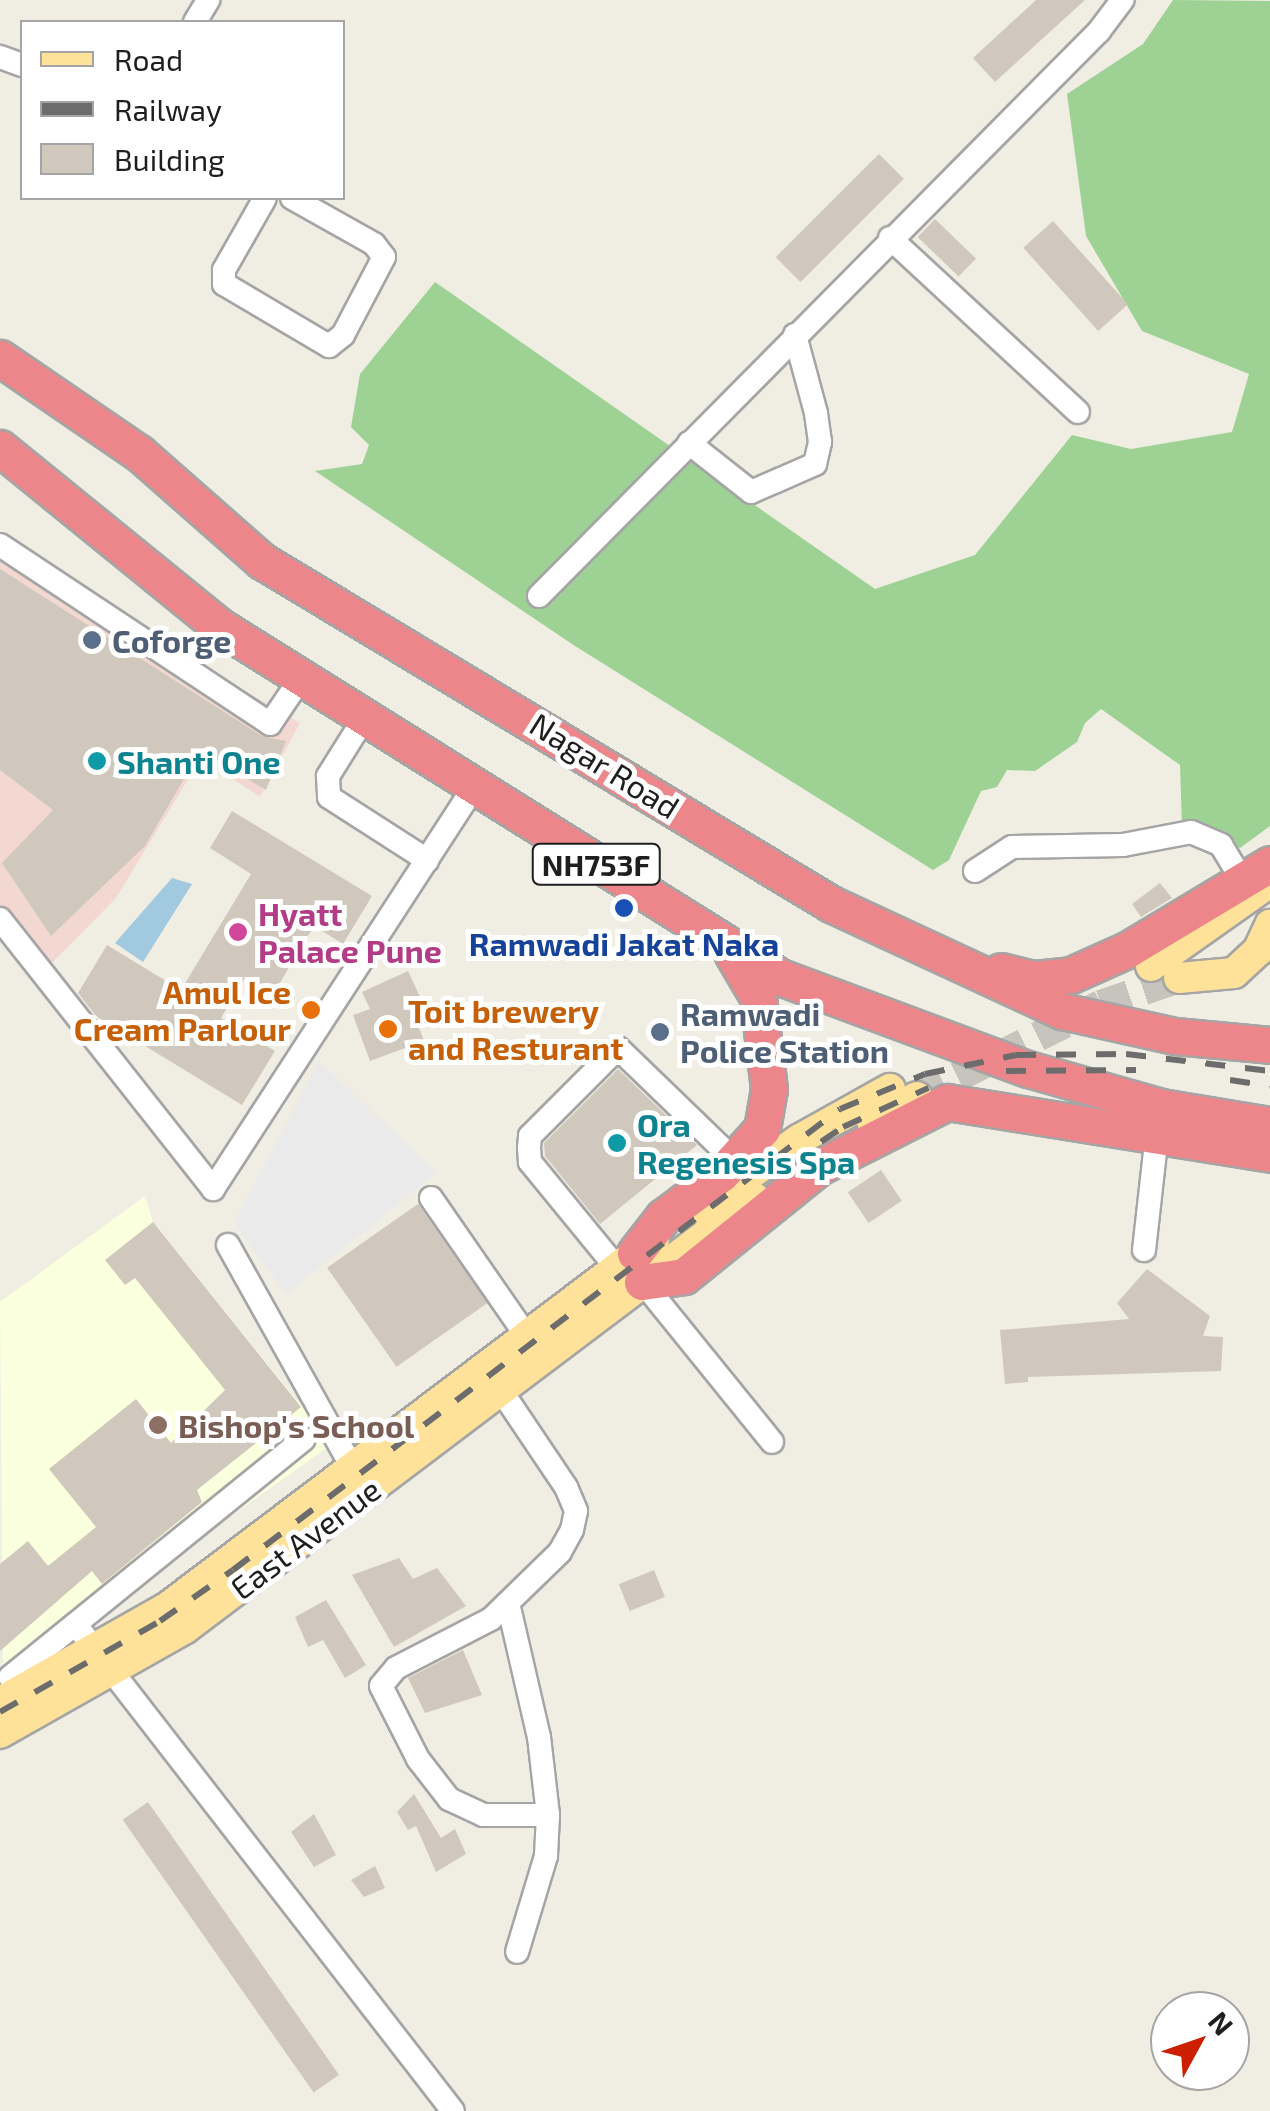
<!DOCTYPE html>
<html>
<head>
<meta charset="utf-8">
<style>
	body { margin:0 }
	#map { position:relative; width:1270px; height:2111px; overflow:hidden; background:#f0eee3; font-family:"Exo 2",sans-serif }
	div>[style] { position:absolute }
	[style*='--x'] { left:calc(var(--x)*1px); top:calc(var(--y)*1px); width:calc(var(--w)*1px); rotate:calc(var(--a)*1deg) }
	.commercial>* { inset:0; background:#f2d8d1 }
	.education>* { inset:0; background:#faffdd }
	.forest>* { inset:0; background:#9ed295 }
	.parking>* { inset:0; background:#eaeaea }
	.water>* { inset:0; background:#a1c9e0 }
	.building>* { inset:0; background:#d0c8bc; transform-origin:0 0 }
	.major-tunnel>* { height:30px; margin-top:-15px; transform-origin:0; background:repeating-linear-gradient(90deg,#c6c4bc 0 30px,transparent 0 45px) }
	.roads { filter:drop-shadow(2px 0 #a5a5a5) drop-shadow(-2px 0 #a5a5a5) drop-shadow(0 2px #a5a5a5) drop-shadow(0 -2px #a5a5a5) }
	.minor>* { height:22px; margin:-11px; padding:0 11px; transform-origin:11px; border-radius:11px; background:#fff }
	.major>* { height:30px; margin:-15px; padding:0 15px; transform-origin:15px; border-radius:15px; background:#ffe299 }
	.highway>* { height:35px; margin:-17.5px; padding:0 17.5px; transform-origin:17.5px; border-radius:17.5px; background:#ec868a }
	.rail>* { height:6px; margin-top:-3px; transform-origin:0; background:repeating-linear-gradient(90deg,#6c6c6c 0 20px,transparent 0 40px) }
	.dots>* { width:28px; height:28px; translate:-50% -50%; box-sizing:border-box; border:5px solid #fff; border-radius:50% }
	span { translate:-50% -50%; white-space:nowrap; text-align:center; line-height:1.15; -webkit-text-stroke:10px #fff; paint-order:stroke }
	.shield-label span { padding:2px 8px; background:#fff; border:2px solid; border-radius:8px; -webkit-text-stroke-width:0 }
	.shield-label { font-size:30px; color:#1e1e1e; font-weight:700 }
	.service-label { font-size:32px; color:#4e5e75; font-weight:700 }
	.left { translate:0 -50%; text-align:left }
	.culture-label { font-size:32px; color:#0d838f; font-weight:700 }
	.street-label { font-size:32px; color:#1e1e1e }
	.hotel-label { font-size:32px; color:#b23c85; font-weight:700 }
	.transit-label { font-size:32px; color:#164399; font-weight:700 }
	.food-label { font-size:32px; color:#c56008; font-weight:700 }
	.right { translate:-100% -50%; text-align:right }
	.education-label { font-size:32px; color:#785e54; font-weight:700 }
	.legend { position:absolute; left:20px; top:20px; width:325px; height:180px; box-sizing:border-box; background:#fff; border:2px solid #a5a5a5; margin:0; padding:12px 18px; list-style:none; font-size:30px; color:#1e1e1e }
	.legend li { display:flex; align-items:center; gap:20px; height:50px }
	.legend b { width:50px; border:2px solid #a5a5a5 }
	.north { position:absolute; left:1150px; top:1991px; width:100px; height:100px; box-sizing:border-box; background:#fff; border:2px solid #a5a5a5; border-radius:50%; rotate:50deg; font-size:28px; font-weight:700; line-height:40px; text-align:center; color:#1e1e1e }
	.north::after { content:''; display:block; margin:auto; width:35px; height:45px; background:#cc1e00; clip-path:polygon(50% 0,100% 100%,50% 72%,0 100%) }
</style>
</head>
<body>
<div id="map">
	<div class="commercial">
		<i style="clip-path:polygon(0 549px,300px 723px,260px 797px,201px 758px,116px 898px,46px 969px,0 913px)"></i>
	</div>
	<div class="education">
		<i style="clip-path:polygon(145px 1196px,153px 1222px,332px 1444px,3px 1679px,0 1302px)"></i>
	</div>
	<div class="forest">
		<i style="clip-path:polygon(1173px 0,1270px 1px,1270px 826px,1240px 848px,1182px 826px,1180px 765px,1101px 709px,1085px 723px,1077px 742px,1035px 771px,1007px 770px,997px 787px,981px 791px,949px 860px,933px 870px,575px 646px,315px 471px,362px 464px,369px 445px,351px 427px,360px 374px,435px 282px,875px 589px,975px 555px,1072px 435px,1131px 449px,1232px 432px,1249px 374px,1142px 331px,1086px 236px,1067px 94px,1143px 44px)"></i>
	</div>
	<div class="parking">
		<i style="clip-path:polygon(319px 1061px,437px 1173px,286px 1294px,234px 1223px)"></i>
	</div>
	<div class="water">
		<i style="clip-path:polygon(172px 878px,192px 884px,143px 962px,115px 943px)"></i>
	</div>
	<div class="building">
		<i style="clip-path:polygon(1036px 0,1085px 0,995px 82px,973px 58px)"></i>
		<i style="left:879px;top:154px;width:35px;height:146px;rotate:45deg"></i>
		<i style="left:935px;top:219px;width:57px;height:25px;rotate:44deg"></i>
		<i style="left:1053px;top:221px;width:112px;height:40px;rotate:48deg"></i>
		<i style="clip-path:polygon(0 569px,262px 736px,286px 741px,266px 790px,200px 751px,145px 846px,51px 936px,2px 863px,53px 810px,0 770px)"></i>
		<i style="clip-path:polygon(232px 811px,372px 896px,343px 944px,314px 926px,272px 996px,244px 979px,221px 1018px,275px 1051px,242px 1105px,96px 1016px,78px 993px,107px 945px,181px 990px,251px 874px,210px 848px)"></i>
		<i style="clip-path:polygon(1160px 883px,1172px 898px,1141px 917px,1132px 904px)"></i>
		<i style="clip-path:polygon(408px 971px,421px 999px,410px 1004px,424px 1041px,370px 1061px,353px 1015px,370px 1009px,362px 992px)"></i>
		<i style="clip-path:polygon(618px 1069px,697px 1145px,600px 1224px,545px 1156px,544px 1143px)"></i>
		<i style="left:881px;top:1170px;width:37px;height:40px;rotate:56deg"></i>
		<i style="left:418px;top:1204px;width:121px;height:111px;rotate:55deg"></i>
		<i style="clip-path:polygon(153px 1222px,301px 1407px,197px 1490px,202px 1502px,102px 1584px,92px 1571px,0 1651px,0 1564px,28px 1541px,48px 1566px,96px 1527px,49px 1469px,136px 1399px,171px 1443px,225px 1390px,135px 1278px,125px 1285px,105px 1260px)"></i>
		<i style="clip-path:polygon(1147px 1269px,1210px 1316px,1203px 1336px,1223px 1337px,1221px 1371px,1028px 1377px,1028px 1382px,1005px 1384px,1000px 1330px,1129px 1319px,1117px 1303px)"></i>
		<i style="clip-path:polygon(399px 1558px,413px 1579px,437px 1568px,466px 1606px,394px 1647px,352px 1575px)"></i>
		<i style="left:654px;top:1570px;width:29px;height:38px;rotate:68deg"></i>
		<i style="clip-path:polygon(326px 1600px,366px 1665px,345px 1678px,323px 1640px,308px 1647px,295px 1617px)"></i>
		<i style="clip-path:polygon(463px 1650px,482px 1695px,425px 1713px,408px 1678px)"></i>
		<i style="clip-path:polygon(414px 1794px,441px 1838px,455px 1829px,466px 1854px,436px 1872px,416px 1826px,408px 1830px,397px 1812px)"></i>
		<i style="left:148px;top:1802px;width:333px;height:31px;rotate:55deg"></i>
		<i style="clip-path:polygon(314px 1814px,336px 1855px,314px 1867px,291px 1832px)"></i>
		<i style="clip-path:polygon(375px 1866px,385px 1888px,364px 1897px,351px 1880px)"></i>
	</div>
	<div class="major-tunnel">
		<i style="--x:917;--y:1097;--w:206;--a:-26.6"></i>
		<i style="--x:1101;--y:1005;--w:83;--a:-19.1"></i>
	</div>
	<div class="roads">
		<div class="minor">
			<i style="--x:195;--y:22;--w:26;--a:-59"></i>
			<i style="--x:0;--y:57;--w:23;--a:20"></i>
			<i style="--x:265;--y:198;--w:83;--a:119.7"></i>
			<i style="--x:224;--y:270;--w:14;--a:90"></i>
			<i style="--x:224;--y:284;--w:122;--a:30.6"></i>
			<i style="--x:329;--y:346;--w:18;--a:-38"></i>
			<i style="--x:343;--y:335;--w:88;--a:-62.3"></i>
			<i style="--x:384;--y:257;--w:16;--a:-128"></i>
			<i style="--x:374;--y:244;--w:94;--a:-150.7"></i>
			<i style="--x:890;--y:238;--w:256;--a:42.8"></i>
			<i style="--x:689;--y:443;--w:79;--a:38.3"></i>
			<i style="--x:751;--y:492;--w:70;--a:-23.6"></i>
			<i style="--x:815;--y:464;--w:23;--a:-77"></i>
			<i style="--x:820;--y:442;--w:29;--a:-98"></i>
			<i style="--x:816;--y:413;--w:81;--a:-105.1"></i>
			<i style="--x:0;--y:545;--w:324;--a:33.5"></i>
			<i style="--x:270;--y:724;--w:59;--a:-56"></i>
			<i style="--x:539;--y:596;--w:796;--a:-45.25"></i>
			<i style="--x:1099;--y:31;--w:39;--a:-53"></i>
			<i style="--x:365;--y:717;--w:70;--a:122.1"></i>
			<i style="--x:328;--y:776;--w:21;--a:87"></i>
			<i style="--x:329;--y:797;--w:117;--a:32.7"></i>
			<i style="--x:975;--y:871;--w:44;--a:-33"></i>
			<i style="--x:1012;--y:847;--w:111;--a:-1"></i>
			<i style="--x:1123;--y:845;--w:69;--a:-10.8"></i>
			<i style="--x:1191;--y:832;--w:33;--a:23"></i>
			<i style="--x:1221;--y:845;--w:41;--a:59"></i>
			<i style="--x:0;--y:919;--w:344;--a:51.7"></i>
			<i style="--x:213;--y:1189;--w:479;--a:-57"></i>
			<i style="--x:431;--y:1198;--w:167;--a:55.3"></i>
			<i style="--x:228;--y:1245;--w:254;--a:60.8"></i>
			<i style="--x:1144;--y:1250;--w:126;--a:-83.6"></i>
			<i style="--x:616;--y:1267;--w:136;--a:-129.3"></i>
			<i style="--x:530;--y:1162;--w:14;--a:-94"></i>
			<i style="--x:529;--y:1148;--w:12;--a:-85"></i>
			<i style="--x:530;--y:1136;--w:124;--a:-45"></i>
			<i style="--x:618;--y:1048;--w:163;--a:44"></i>
			<i style="--x:636;--y:1274;--w:216;--a:51"></i>
			<i style="--x:492;--y:1377;--w:133;--a:56.1"></i>
			<i style="--x:566;--y:1487;--w:26;--a:67"></i>
			<i style="--x:576;--y:1511;--w:19;--a:102"></i>
			<i style="--x:572;--y:1530;--w:25;--a:119"></i>
			<i style="--x:560;--y:1552;--w:96;--a:135.8"></i>
			<i style="--x:491;--y:1619;--w:107;--a:152.7"></i>
			<i style="--x:396;--y:1668;--w:23;--a:130"></i>
			<i style="--x:381;--y:1686;--w:82;--a:63.1"></i>
			<i style="--x:418;--y:1759;--w:51;--a:52.2"></i>
			<i style="--x:449;--y:1799;--w:38;--a:25"></i>
			<i style="--x:483;--y:1815;--w:65;--a:0"></i>
			<i style="--x:508;--y:1603;--w:138;--a:77"></i>
			<i style="--x:539;--y:1737;--w:79;--a:83.4"></i>
			<i style="--x:548;--y:1815;--w:41;--a:92.8"></i>
			<i style="--x:546;--y:1856;--w:100;--a:106.8"></i>
			<i style="--x:76;--y:1625;--w:615;--a:52.2"></i>
			<i style="--x:10;--y:1677;--w:378;--a:-39"></i>
		</div>
		<div class="major">
			<i style="--x:1151;--y:966;--w:146;--a:-35.2"></i>
			<i style="--x:1179;--y:978;--w:55;--a:-5.2"></i>
			<i style="--x:1234;--y:973;--w:33;--a:-43"></i>
			<i style="--x:1258;--y:951;--w:29;--a:-65"></i>
			<i style="--x:872;--y:1121;--w:51;--a:-28.1"></i>
			<i style="--x:701;--y:1209;--w:121;--a:-35.3"></i>
			<i style="--x:800;--y:1139;--w:103;--a:-29.1"></i>
			<i style="--x:0;--y:1702;--w:193;--a:-29.5"></i>
			<i style="--x:168;--y:1607;--w:609;--a:-37.06"></i>
			<i style="--x:0;--y:1733;--w:211;--a:-29.5"></i>
			<i style="--x:184;--y:1629;--w:715;--a:-37.05"></i>
		</div>
		<div class="highway">
			<i style="--x:0;--y:358;--w:168;--a:34.4"></i>
			<i style="--x:139;--y:453;--w:164;--a:41.3"></i>
			<i style="--x:262;--y:561;--w:664;--a:31.08"></i>
			<i style="--x:831;--y:904;--w:255;--a:24.9"></i>
			<i style="--x:1062;--y:1011;--w:116;--a:12.5"></i>
			<i style="--x:1175;--y:1036;--w:95;--a:5.4"></i>
			<i style="--x:0;--y:448;--w:282;--a:39.1"></i>
			<i style="--x:219;--y:626;--w:662;--a:32.03"></i>
			<i style="--x:780;--y:977;--w:265;--a:20.4"></i>
			<i style="--x:1028;--y:1069;--w:138;--a:15.9"></i>
			<i style="--x:1161;--y:1107;--w:110;--a:9.4"></i>
			<i style="--x:1001;--y:971;--w:34;--a:14"></i>
			<i style="--x:1034;--y:979;--w:37;--a:-6"></i>
			<i style="--x:1071;--y:975;--w:61;--a:-24.1"></i>
			<i style="--x:1127;--y:950;--w:167;--a:-31"></i>
			<i style="--x:635;--y:1253;--w:46;--a:-52.1"></i>
			<i style="--x:663;--y:1217;--w:72;--a:-36.6"></i>
			<i style="--x:721;--y:1174;--w:61;--a:-47.7"></i>
			<i style="--x:762;--y:1129;--w:41;--a:-80.1"></i>
			<i style="--x:769;--y:1089;--w:93;--a:-96.8"></i>
			<i style="--x:758;--y:997;--w:51;--a:-120.6"></i>
			<i style="--x:642;--y:1282;--w:42;--a:-8.1"></i>
			<i style="--x:684;--y:1276;--w:174;--a:-38.9"></i>
			<i style="--x:819;--y:1167;--w:144;--a:-26.9"></i>
			<i style="--x:947;--y:1102;--w:327;--a:9.1"></i>
		</div>
	</div>
	<div class="rail">
		<i style="--x:1006;--y:1071;--w:130;--a:-0.4"></i>
		<i style="--x:1230;--y:1080;--w:40;--a:8.5"></i>
		<i style="--x:788;--y:1164;--w:66;--a:-33.9"></i>
		<i style="--x:843;--y:1127;--w:94;--a:-24.6"></i>
		<i style="--x:0;--y:1712;--w:184;--a:-29.6"></i>
		<i style="--x:160;--y:1621;--w:89;--a:-34.9"></i>
		<i style="--x:233;--y:1570;--w:762;--a:-37.22"></i>
		<i style="--x:840;--y:1109;--w:92;--a:-22.4"></i>
		<i style="--x:925;--y:1074;--w:93;--a:-11.8"></i>
		<i style="--x:1016;--y:1055;--w:110;--a:-0.5"></i>
		<i style="--x:1126;--y:1054;--w:145;--a:6.7"></i>
	</div>
	<div class="dots">
		<i style="left:92px;top:640px;background:#5c6f8a"></i>
		<i style="left:97px;top:761px;background:#0f9aa8"></i>
		<i style="left:624px;top:908px;background:#1a4fb4"></i>
		<i style="left:238px;top:932px;background:#d1479c"></i>
		<i style="left:311px;top:1010px;background:#e8710a"></i>
		<i style="left:388px;top:1029px;background:#e8710a"></i>
		<i style="left:660px;top:1032px;background:#5c6f8a"></i>
		<i style="left:617px;top:1143px;background:#0f9aa8"></i>
		<i style="left:158px;top:1425px;background:#8d6e63"></i>
	</div>
	<div class="shield-label">
		<span style="left:596px;top:864px">NH753F</span>
	</div>
	<div class="service-label">
		<span class="left" style="left:112px;top:640px">Coforge</span>
		<span class="left" style="left:680px;top:1032px">Ramwadi<br>Police Station</span>
	</div>
	<div class="culture-label">
		<span class="left" style="left:117px;top:761px">Shanti One</span>
		<span class="left" style="left:637px;top:1143px">Ora<br>Regenesis Spa</span>
	</div>
	<div class="street-label">
		<span style="left:605px;top:765px;rotate:32deg">Nagar Road</span>
		<span style="left:305px;top:1538px;rotate:-37deg">East Avenue</span>
	</div>
	<div class="hotel-label">
		<span class="left" style="left:258px;top:932px">Hyatt<br>Palace Pune</span>
	</div>
	<div class="transit-label">
		<span style="left:624px;top:943px">Ramwadi Jakat Naka</span>
	</div>
	<div class="food-label">
		<span class="right" style="left:291px;top:1010px">Amul Ice<br>Cream Parlour</span>
		<span class="left" style="left:408px;top:1029px">Toit brewery<br>and Resturant</span>
	</div>
	<div class="education-label">
		<span class="left" style="left:178px;top:1425px">Bishop's School</span>
	</div>
	<ul class="legend">
	<li><b style="height:12px;background:#ffe299"></b>Road</li>
	<li><b style="height:12px;background:#6c6c6c"></b>Railway</li>
	<li><b style="height:28px;background:#d0c8bc"></b>Building</li>
	</ul>
	<div class="north">N</div>
</div>
</body>
</html>
